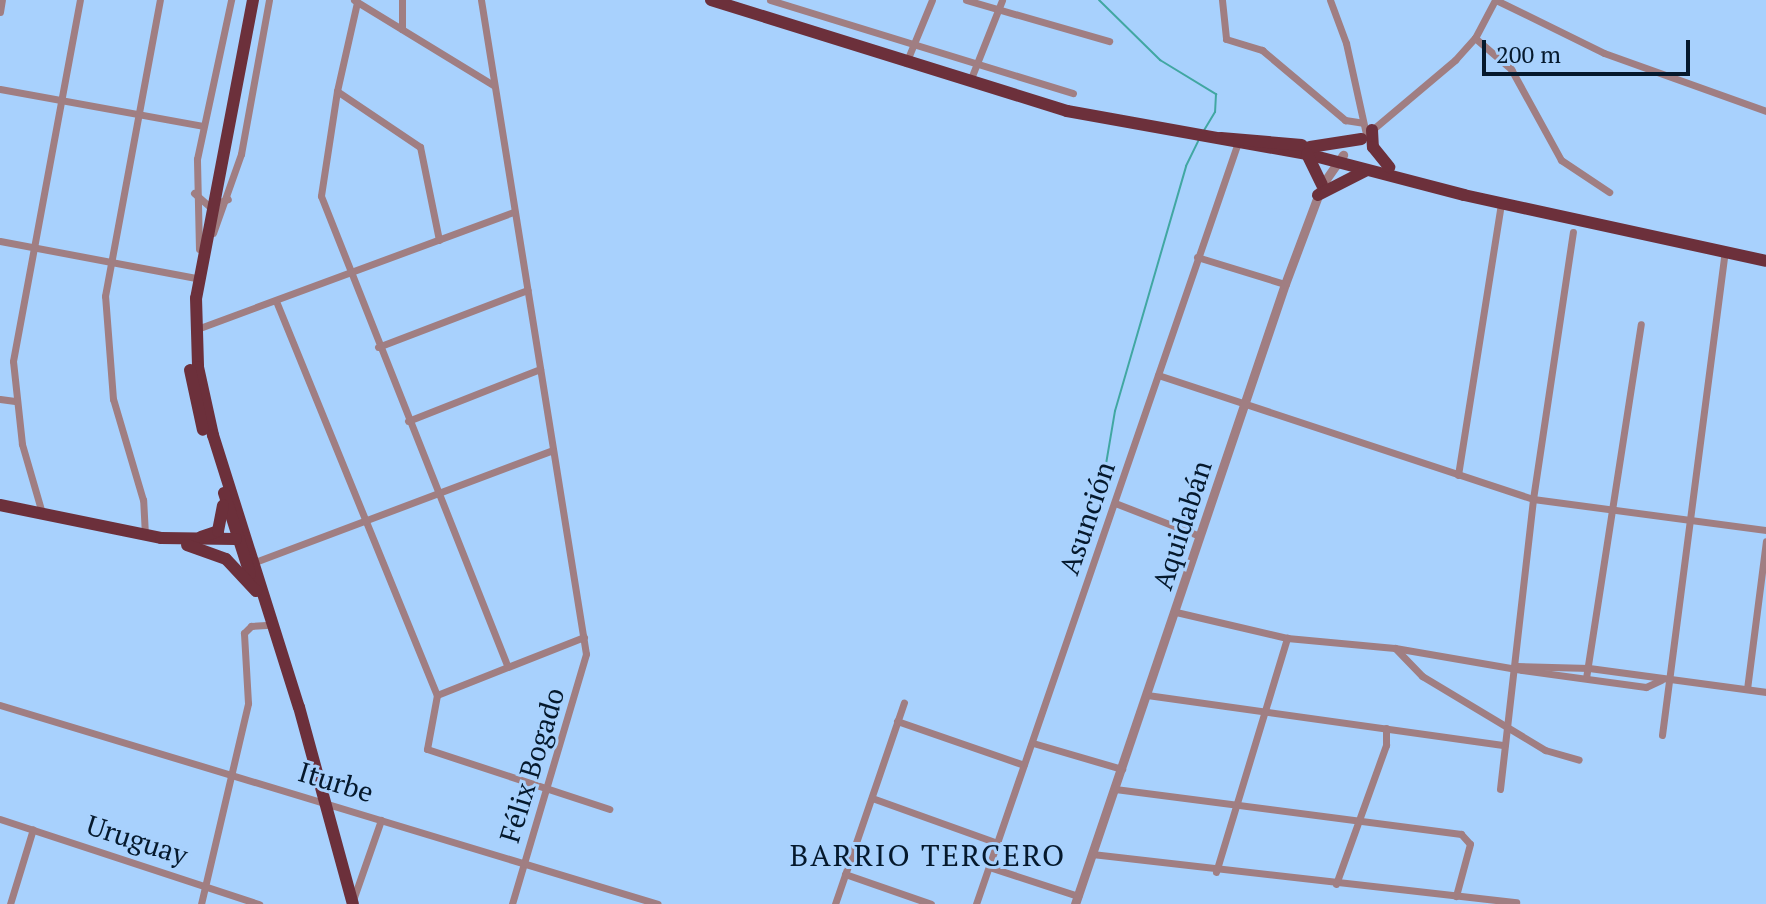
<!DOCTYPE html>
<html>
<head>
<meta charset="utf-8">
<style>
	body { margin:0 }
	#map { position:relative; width:1766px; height:904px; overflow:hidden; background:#a8d1fd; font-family:"PT Serif",serif }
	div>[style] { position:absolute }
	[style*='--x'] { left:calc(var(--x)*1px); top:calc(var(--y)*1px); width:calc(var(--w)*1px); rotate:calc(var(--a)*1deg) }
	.stream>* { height:2px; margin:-1px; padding:0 1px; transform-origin:1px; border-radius:1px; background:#41a7a2 }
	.minor>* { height:7px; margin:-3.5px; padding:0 3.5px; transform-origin:3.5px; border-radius:3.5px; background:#a07e82 }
	.tertiary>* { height:9px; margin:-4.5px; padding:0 4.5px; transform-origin:4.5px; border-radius:4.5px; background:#a07e82 }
	.trunk>* { height:12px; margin:-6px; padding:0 6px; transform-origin:6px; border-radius:6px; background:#6c303b }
	span { translate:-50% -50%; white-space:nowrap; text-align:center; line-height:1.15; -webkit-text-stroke:6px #a8d1fd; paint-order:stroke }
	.street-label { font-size:28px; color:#05192d }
	.neighbourhood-label { font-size:30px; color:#05192d; letter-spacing:2px }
	.scale { position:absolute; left:1482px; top:40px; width:208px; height:36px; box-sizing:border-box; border:4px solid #05192d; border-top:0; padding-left:10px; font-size:24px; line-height:28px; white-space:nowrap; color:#05192d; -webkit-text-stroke:6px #a8d1fd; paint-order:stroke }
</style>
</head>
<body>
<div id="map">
	<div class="stream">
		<i style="--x:1099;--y:0;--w:86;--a:44.5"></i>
		<i style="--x:1160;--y:60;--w:66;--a:31.3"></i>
		<i style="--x:1216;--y:94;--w:18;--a:93"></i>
		<i style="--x:1215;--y:112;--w:23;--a:121"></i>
		<i style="--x:1105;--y:470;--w:60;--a:-80.4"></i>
		<i style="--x:1115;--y:411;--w:255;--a:-73.8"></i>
		<i style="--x:1186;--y:166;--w:28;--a:-64"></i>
	</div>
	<div class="minor">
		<i style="--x:354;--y:0;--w:163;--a:31.4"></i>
		<i style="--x:481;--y:0;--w:662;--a:80.88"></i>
		<i style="--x:586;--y:654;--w:261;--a:106.5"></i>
		<i style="--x:770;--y:0;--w:317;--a:17.1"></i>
		<i style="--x:966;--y:0;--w:149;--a:16"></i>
		<i style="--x:1222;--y:0;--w:39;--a:84"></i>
		<i style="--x:1226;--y:39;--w:38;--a:17"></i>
		<i style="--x:1262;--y:50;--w:109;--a:40.1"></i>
		<i style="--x:1345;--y:120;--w:18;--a:9"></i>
		<i style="--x:1330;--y:0;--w:46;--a:69.6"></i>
		<i style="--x:1346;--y:43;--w:93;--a:77.6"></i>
		<i style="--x:1496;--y:0;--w:120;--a:26.1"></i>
		<i style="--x:1604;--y:53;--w:172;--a:19.7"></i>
		<i style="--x:0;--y:12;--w:12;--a:-81"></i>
		<i style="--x:402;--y:29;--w:29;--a:-90"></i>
		<i style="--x:1475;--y:38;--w:48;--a:40.7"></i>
		<i style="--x:1511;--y:69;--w:104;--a:61.2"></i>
		<i style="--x:1561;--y:160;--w:58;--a:33.7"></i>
		<i style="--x:906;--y:63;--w:68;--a:-67.6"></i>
		<i style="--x:970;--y:81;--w:87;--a:-68.4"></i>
		<i style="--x:0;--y:89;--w:206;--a:10.3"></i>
		<i style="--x:337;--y:91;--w:91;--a:-77.3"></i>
		<i style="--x:1372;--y:130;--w:109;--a:-40.1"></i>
		<i style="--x:1455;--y:60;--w:30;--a:-48"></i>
		<i style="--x:1475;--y:38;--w:43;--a:-62.2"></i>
		<i style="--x:194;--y:193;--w:20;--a:41"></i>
		<i style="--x:209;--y:206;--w:20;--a:-20"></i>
		<i style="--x:213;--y:233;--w:84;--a:-70.5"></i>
		<i style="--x:241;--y:154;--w:157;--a:-79.7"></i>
		<i style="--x:439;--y:240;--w:95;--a:-101.5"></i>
		<i style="--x:420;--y:147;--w:100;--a:-146"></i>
		<i style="--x:337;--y:91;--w:106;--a:98.7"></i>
		<i style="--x:321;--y:196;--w:505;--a:68.37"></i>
		<i style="--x:0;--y:241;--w:198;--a:10.7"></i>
		<i style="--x:199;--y:249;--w:90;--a:-91.3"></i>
		<i style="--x:197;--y:159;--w:163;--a:-77.9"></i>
		<i style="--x:1197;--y:257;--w:92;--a:17.1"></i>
		<i style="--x:276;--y:301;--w:426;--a:67.8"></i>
		<i style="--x:197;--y:329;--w:338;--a:-20.3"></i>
		<i style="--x:378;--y:347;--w:160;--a:-20.9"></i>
		<i style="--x:1158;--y:375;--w:395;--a:18.3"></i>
		<i style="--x:1533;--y:499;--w:235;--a:7.6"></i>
		<i style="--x:0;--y:399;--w:15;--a:8"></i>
		<i style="--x:408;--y:421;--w:142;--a:-21.5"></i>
		<i style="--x:1458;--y:475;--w:275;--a:-81"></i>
		<i style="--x:1115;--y:503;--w:91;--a:21.2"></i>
		<i style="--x:42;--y:513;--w:72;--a:-106.2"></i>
		<i style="--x:22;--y:444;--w:83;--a:-96.2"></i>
		<i style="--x:13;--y:361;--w:367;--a:-79.5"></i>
		<i style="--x:145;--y:535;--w:35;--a:-93"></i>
		<i style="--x:143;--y:500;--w:105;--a:-106.5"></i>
		<i style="--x:113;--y:399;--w:103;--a:-94.4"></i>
		<i style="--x:105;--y:296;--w:301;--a:-79.5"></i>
		<i style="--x:255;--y:562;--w:318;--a:-20.6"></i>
		<i style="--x:1176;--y:612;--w:114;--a:13.2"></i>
		<i style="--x:1287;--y:638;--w:108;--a:5.3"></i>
		<i style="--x:1395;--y:648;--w:129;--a:9.8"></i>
		<i style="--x:1522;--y:670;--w:125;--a:7.8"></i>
		<i style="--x:1646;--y:687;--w:17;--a:-25"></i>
		<i style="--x:584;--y:637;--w:158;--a:158.5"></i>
		<i style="--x:437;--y:695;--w:55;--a:100.5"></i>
		<i style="--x:427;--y:749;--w:192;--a:18.2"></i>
		<i style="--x:1395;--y:648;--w:39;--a:46"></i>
		<i style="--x:1422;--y:676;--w:144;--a:31"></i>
		<i style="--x:1545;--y:750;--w:35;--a:16"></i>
		<i style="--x:1517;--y:666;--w:72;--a:1.6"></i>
		<i style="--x:1589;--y:668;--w:179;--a:7.7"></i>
		<i style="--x:1586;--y:678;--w:358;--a:-81.2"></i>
		<i style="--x:1747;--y:689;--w:149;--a:-82.7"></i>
		<i style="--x:1147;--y:695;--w:361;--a:8"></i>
		<i style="--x:0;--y:705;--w:687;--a:16.83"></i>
		<i style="--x:897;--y:721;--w:134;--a:19.1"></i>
		<i style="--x:1662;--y:735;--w:486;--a:-82.6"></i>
		<i style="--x:1033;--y:743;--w:93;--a:16.3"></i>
		<i style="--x:1115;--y:789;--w:349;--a:7.4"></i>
		<i style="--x:1461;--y:834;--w:13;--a:48"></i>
		<i style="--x:1470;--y:844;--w:54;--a:105.1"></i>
		<i style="--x:1500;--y:789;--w:292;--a:-83.5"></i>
		<i style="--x:1533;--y:499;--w:270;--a:-81.5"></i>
		<i style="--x:872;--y:798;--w:134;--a:19.7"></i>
		<i style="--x:0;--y:819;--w:273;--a:18.2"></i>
		<i style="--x:1092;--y:854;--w:427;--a:6.5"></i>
		<i style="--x:989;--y:867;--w:94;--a:18"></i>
		<i style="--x:1216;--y:872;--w:245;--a:-73.1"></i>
		<i style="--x:845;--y:874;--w:91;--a:19.2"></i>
		<i style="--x:1336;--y:884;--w:148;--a:-70.2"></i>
		<i style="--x:1386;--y:745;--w:17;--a:-90"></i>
		<i style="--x:353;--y:900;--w:85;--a:-70.7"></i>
		<i style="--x:10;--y:904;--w:78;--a:-73"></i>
		<i style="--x:201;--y:904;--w:206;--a:-76.8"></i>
		<i style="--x:248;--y:703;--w:70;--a:-93.3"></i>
		<i style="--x:244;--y:633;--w:10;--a:-45"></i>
		<i style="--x:251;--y:626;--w:15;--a:-4"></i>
		<i style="--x:835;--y:904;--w:213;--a:-71.1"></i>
		<i style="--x:976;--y:904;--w:803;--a:-71.02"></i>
	</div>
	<div class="tertiary">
		<i style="--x:1075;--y:904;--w:655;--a:-71.29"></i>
		<i style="--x:1285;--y:284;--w:106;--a:-69.5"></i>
		<i style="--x:1322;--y:185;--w:37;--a:-55"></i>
	</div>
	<div class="trunk">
		<i style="--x:253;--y:0;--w:303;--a:100.8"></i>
		<i style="--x:196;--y:298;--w:69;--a:88.3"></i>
		<i style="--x:198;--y:367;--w:70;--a:77.6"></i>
		<i style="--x:213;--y:435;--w:285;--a:72.5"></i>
		<i style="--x:299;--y:707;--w:204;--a:74.7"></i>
		<i style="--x:711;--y:0;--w:373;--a:17.3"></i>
		<i style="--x:1067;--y:111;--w:244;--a:10.2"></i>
		<i style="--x:1307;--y:154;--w:162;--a:14.6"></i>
		<i style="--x:1464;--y:195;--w:309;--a:12.3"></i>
		<i style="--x:1372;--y:130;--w:17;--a:87"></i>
		<i style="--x:1373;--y:147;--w:26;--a:51"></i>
		<i style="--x:1221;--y:138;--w:81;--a:4.9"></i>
		<i style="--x:1310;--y:147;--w:52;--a:-8.9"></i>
		<i style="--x:1307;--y:154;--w:34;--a:64"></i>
		<i style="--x:1318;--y:195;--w:53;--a:-27.1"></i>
		<i style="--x:190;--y:370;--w:61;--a:77.8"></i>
		<i style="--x:224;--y:493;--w:85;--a:72.2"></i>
		<i style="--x:0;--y:505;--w:164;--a:11.6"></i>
		<i style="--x:161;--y:538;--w:75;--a:0.8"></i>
		<i style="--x:201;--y:537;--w:18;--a:-19"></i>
		<i style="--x:218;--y:531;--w:26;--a:-79"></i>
		<i style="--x:187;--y:545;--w:41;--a:19.7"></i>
		<i style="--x:226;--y:559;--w:44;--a:46.8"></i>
	</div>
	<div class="street-label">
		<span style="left:1087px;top:518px;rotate:-71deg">Asunción</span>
		<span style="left:1182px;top:525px;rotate:-72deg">Aquidabán</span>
		<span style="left:532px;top:765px;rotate:-73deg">Félix Bogado</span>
		<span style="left:336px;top:782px;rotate:17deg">Iturbe</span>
		<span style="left:137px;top:840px;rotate:18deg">Uruguay</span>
	</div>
	<div class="neighbourhood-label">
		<span style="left:928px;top:855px">BARRIO TERCERO</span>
	</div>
	<div class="scale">200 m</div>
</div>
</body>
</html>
